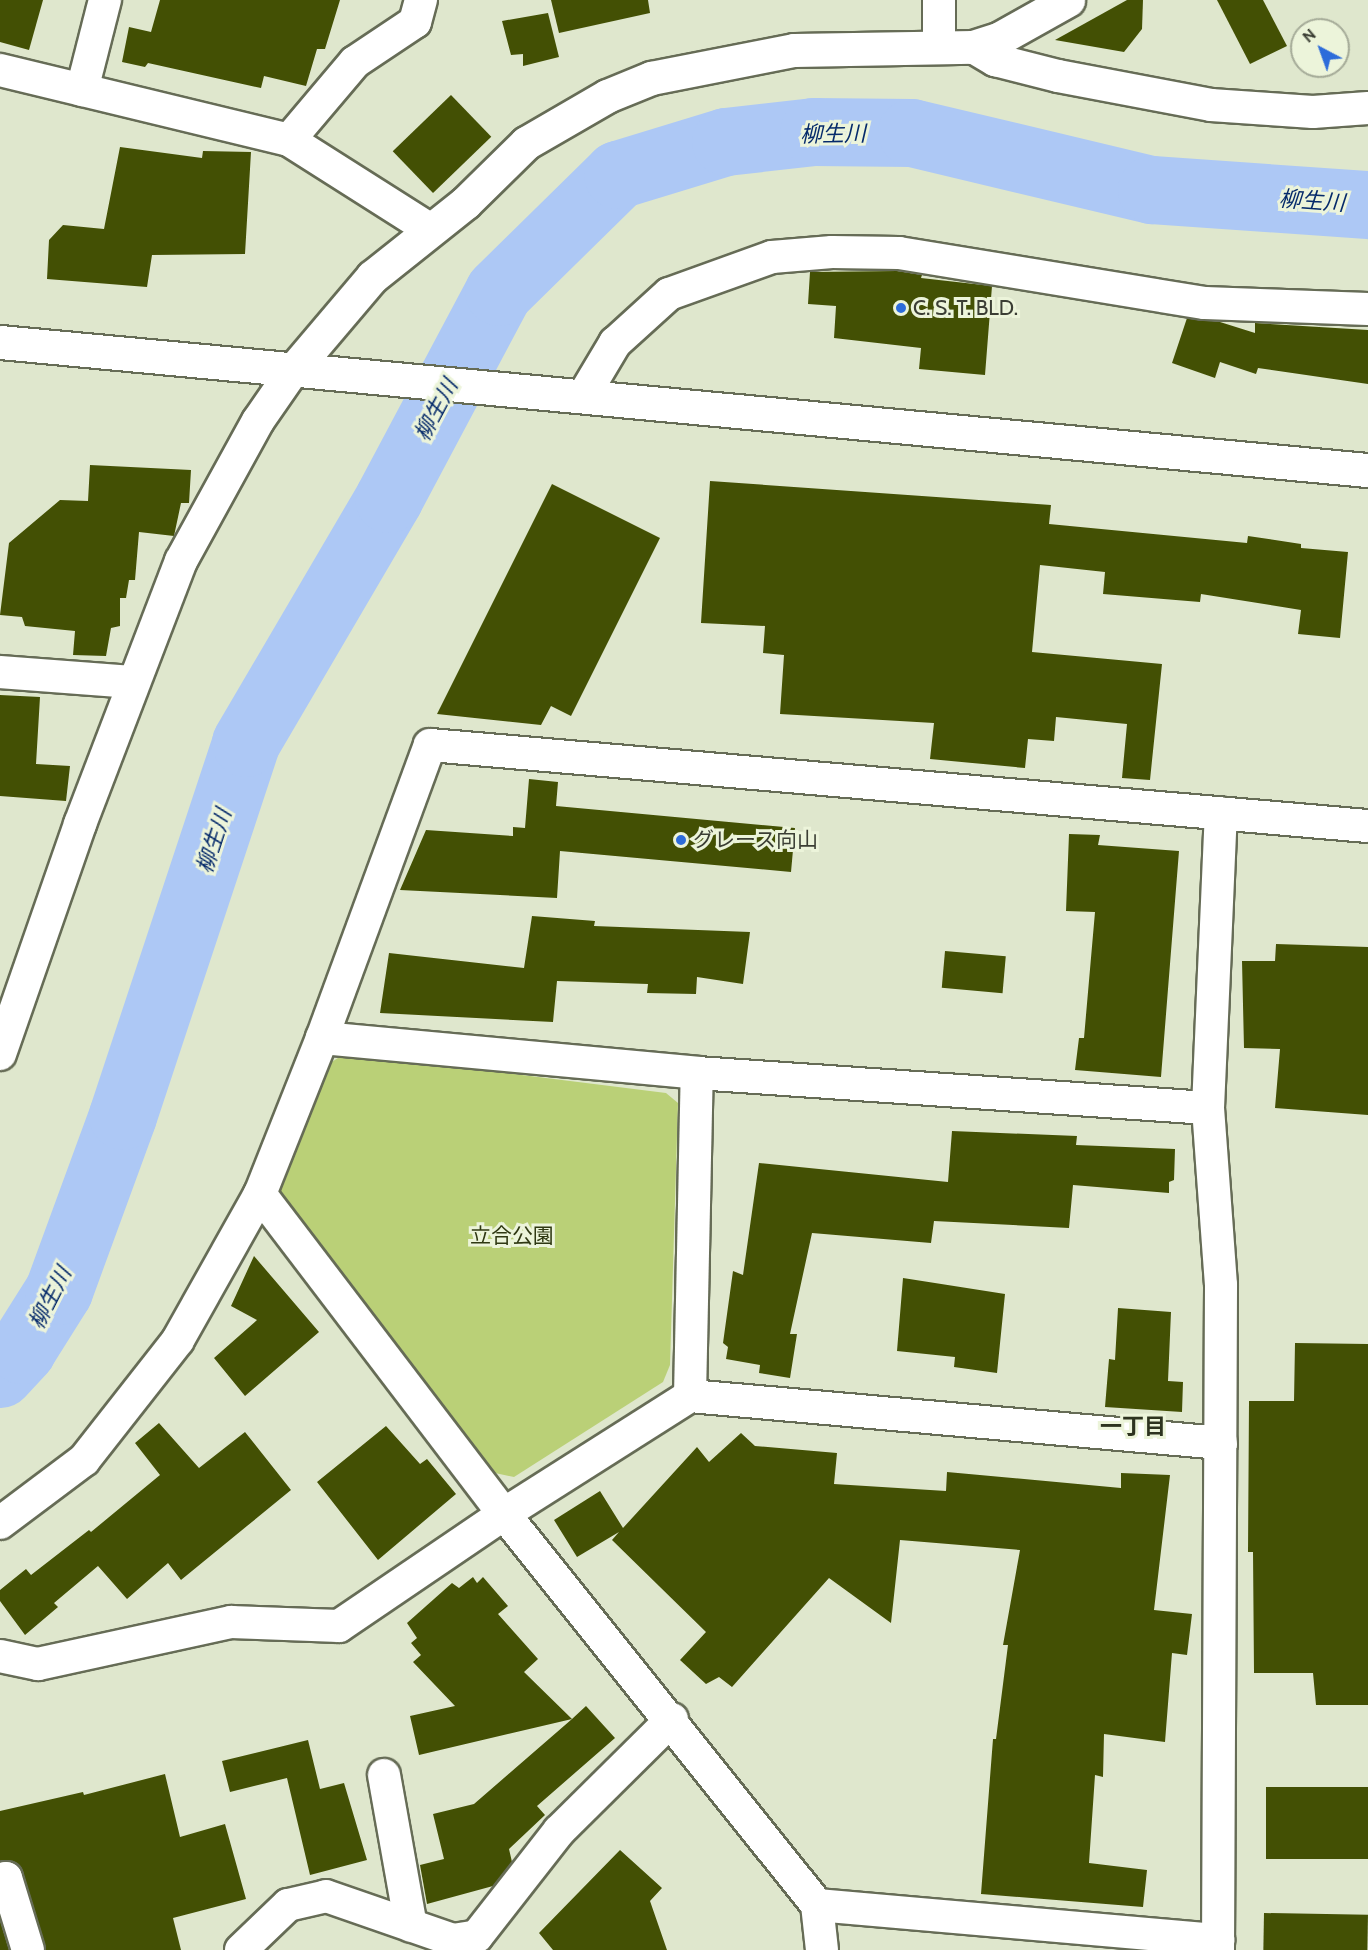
<!DOCTYPE html>
<html>
<head>
<meta charset="utf-8">
<style>
	body { margin:0 }
	#map { position:relative; width:1368px; height:1950px; overflow:hidden; background:#dfe7cd; font-family:Cabin,"Noto Sans JP",sans-serif }
	div>[style] { position:absolute }
	[style*='--x'] { left:calc(var(--x)*1px); top:calc(var(--y)*1px); width:calc(var(--w)*1px); rotate:calc(var(--a)*1deg) }
	.green>* { inset:0; background:#bad077 }
	.river>* { height:68px; margin:-34px; padding:0 34px; transform-origin:34px; border-radius:34px; background:#adc8f5 }
	.building>* { inset:0; background:#435004; transform-origin:0 0 }
	.roads { filter:drop-shadow(2px 0 #666c56) drop-shadow(-2px 0 #666c56) drop-shadow(0 2px #666c56) drop-shadow(0 -2px #666c56) }
	.street>* { height:32px; margin:-16px; padding:0 16px; transform-origin:16px; border-radius:16px; background:#fff }
	.secondary>* { height:33px; margin:-16.5px; padding:0 16.5px; transform-origin:16.5px; border-radius:16.5px; background:#fff }
	.dots>* { width:16px; height:16px; translate:-50% -50%; box-sizing:border-box; border:3px solid #ecf4da; border-radius:50% }
	span { translate:-50% -50%; white-space:nowrap; text-align:center; line-height:1.15; -webkit-text-stroke:6px #ecf4da; paint-order:stroke }
	.poi-label { font-size:21px; color:#3b3e34 }
	.left { translate:0 -50%; text-align:left }
	.park-label { font-size:21px; color:#2f3812 }
	.water-label { font-size:22px; color:#052a6a; font-style:italic }
	.neighbourhood-label { font-size:22px; color:#2d331f; font-weight:700 }
	.north { position:absolute; left:1290px; top:18px; width:60px; height:60px; box-sizing:border-box; background:#ecf4da; border:2px solid #a5ab98; border-radius:50%; rotate:319deg; font-size:16px; font-weight:700; line-height:24px; text-align:center; color:#3b3e34 }
	.north::after { content:''; display:block; margin:auto; width:21px; height:27px; background:#2d6cda; clip-path:polygon(50% 0,100% 100%,50% 72%,0 100%) }
</style>
</head>
<body>
<div id="map">
	<div class="green">
		<i style="clip-path:polygon(346px 1053px,666px 1093px,678px 1103px,670px 1365px,663px 1382px,514px 1477px,495px 1473px,277px 1198px,275px 1184px,322px 1068px)"></i>
	</div>
	<div class="river">
		<i style="--x:0;--y:1374;--w:33;--a:-47"></i>
		<i style="--x:22;--y:1350;--w:70;--a:-57.9"></i>
		<i style="--x:59;--y:1291;--w:186;--a:-69.9"></i>
		<i style="--x:123;--y:1116;--w:393;--a:-71.7"></i>
		<i style="--x:246;--y:743;--w:283;--a:-59.6"></i>
		<i style="--x:389;--y:499;--w:234;--a:-62"></i>
		<i style="--x:499;--y:292;--w:167;--a:-44.5"></i>
		<i style="--x:618;--y:175;--w:113;--a:-17"></i>
		<i style="--x:726;--y:142;--w:89;--a:-6.5"></i>
		<i style="--x:814;--y:132;--w:98;--a:0.6"></i>
		<i style="--x:912;--y:133;--w:247;--a:13.4"></i>
		<i style="--x:1152;--y:190;--w:217;--a:4"></i>
	</div>
	<div class="building">
		<i style="clip-path:polygon(0 0,43px 0,29px 50px,0 42px)"></i>
		<i style="clip-path:polygon(160px 0,340px 0,325px 49px,317px 49px,306px 86px,264px 76px,261px 88px,148px 63px,145px 67px,122px 62px,129px 27px,151px 32px)"></i>
		<i style="clip-path:polygon(551px 0,648px 0,650px 13px,559px 33px)"></i>
		<i style="clip-path:polygon(1127px 0,1143px 0,1142px 29px,1124px 52px,1055px 40px)"></i>
		<i style="clip-path:polygon(1217px 0,1263px 0,1287px 46px,1250px 64px)"></i>
		<i style="clip-path:polygon(548px 13px,559px 57px,523px 66px,523px 54px,511px 55px,502px 21px)"></i>
		<i style="left:451px;top:95px;width:58px;height:81px;rotate:46deg"></i>
		<i style="clip-path:polygon(120px 147px,202px 158px,203px 151px,251px 152px,245px 254px,152px 255px,147px 287px,47px 279px,49px 240px,63px 225px,104px 229px)"></i>
		<i style="clip-path:polygon(897px 271px,922px 275px,921px 278px,992px 286px,985px 375px,919px 369px,921px 348px,834px 338px,836px 306px,808px 304px,810px 272px)"></i>
		<i style="clip-path:polygon(1187px 318px,1220px 322px,1255px 333px,1255px 323px,1368px 330px,1368px 384px,1258px 368px,1256px 374px,1220px 362px,1215px 378px,1172px 363px)"></i>
		<i style="clip-path:polygon(90px 465px,191px 470px,189px 503px,181px 503px,174px 536px,139px 532px,135px 580px,129px 580px,126px 598px,120px 598px,120px 626px,111px 628px,106px 656px,73px 655px,75px 631px,25px 626px,22px 617px,0 615px,9px 543px,60px 500px,88px 501px)"></i>
		<i style="clip-path:polygon(710px 481px,1051px 505px,1049px 524px,1247px 543px,1248px 536px,1301px 544px,1301px 548px,1348px 552px,1340px 638px,1298px 634px,1301px 610px,1201px 594px,1200px 602px,1103px 594px,1105px 572px,1040px 565px,1032px 652px,1162px 664px,1150px 780px,1122px 778px,1127px 724px,1056px 717px,1054px 741px,1028px 739px,1025px 768px,930px 759px,934px 723px,780px 714px,784px 655px,763px 653px,765px 626px,701px 623px)"></i>
		<i style="clip-path:polygon(552px 484px,660px 538px,571px 716px,551px 706px,541px 725px,437px 714px)"></i>
		<i style="clip-path:polygon(0 695px,40px 697px,36px 764px,70px 766px,66px 801px,0 796px)"></i>
		<i style="clip-path:polygon(529px 779px,558px 782px,556px 806px,795px 828px,791px 872px,560px 851px,557px 898px,400px 890px,426px 830px,513px 836px,513px 827px,525px 828px)"></i>
		<i style="clip-path:polygon(1069px 834px,1100px 835px,1098px 845px,1179px 851px,1161px 1077px,1075px 1070px,1079px 1038px,1084px 1038px,1095px 912px,1066px 911px)"></i>
		<i style="clip-path:polygon(532px 916px,595px 921px,594px 926px,750px 932px,743px 984px,697px 977px,696px 994px,647px 993px,648px 984px,557px 981px,553px 1022px,380px 1013px,389px 953px,524px 968px)"></i>
		<i style="clip-path:polygon(1276px 944px,1368px 947px,1368px 1115px,1275px 1108px,1280px 1049px,1244px 1048px,1242px 961px,1275px 961px)"></i>
		<i style="left:945px;top:951px;width:61px;height:37px;rotate:5deg"></i>
		<i style="clip-path:polygon(952px 1131px,1077px 1136px,1076px 1145px,1175px 1149px,1174px 1180px,1169px 1182px,1169px 1193px,1073px 1185px,1069px 1228px,934px 1221px,931px 1243px,812px 1233px,790px 1334px,797px 1334px,790px 1378px,759px 1373px,760px 1365px,726px 1359px,728px 1347px,723px 1343px,733px 1271px,743px 1275px,759px 1163px,948px 1182px)"></i>
		<i style="clip-path:polygon(254px 1256px,319px 1332px,245px 1396px,214px 1358px,257px 1320px,231px 1306px)"></i>
		<i style="clip-path:polygon(903px 1278px,1005px 1294px,997px 1373px,954px 1367px,955px 1357px,897px 1351px)"></i>
		<i style="clip-path:polygon(1118px 1308px,1171px 1312px,1168px 1381px,1183px 1382px,1182px 1412px,1105px 1407px,1109px 1359px,1115px 1360px)"></i>
		<i style="clip-path:polygon(1295px 1343px,1368px 1344px,1368px 1705px,1316px 1705px,1313px 1673px,1254px 1673px,1253px 1552px,1248px 1552px,1249px 1401px,1294px 1401px)"></i>
		<i style="clip-path:polygon(159px 1423px,199px 1468px,245px 1432px,291px 1490px,181px 1580px,168px 1563px,127px 1599px,98px 1566px,54px 1603px,58px 1607px,25px 1635px,0 1601px,0 1590px,26px 1569px,31px 1575px,89px 1530px,91px 1532px,160px 1475px,135px 1443px)"></i>
		<i style="clip-path:polygon(386px 1426px,420px 1464px,427px 1459px,456px 1494px,378px 1560px,317px 1482px)"></i>
		<i style="clip-path:polygon(741px 1433px,755px 1446px,837px 1453px,834px 1484px,946px 1491px,947px 1472px,1121px 1488px,1121px 1473px,1170px 1475px,1154px 1610px,1192px 1614px,1187px 1655px,1172px 1653px,1165px 1742px,1104px 1734px,1103px 1777px,1095px 1775px,1089px 1863px,1147px 1870px,1143px 1907px,981px 1894px,993px 1739px,996px 1739px,1008px 1645px,1003px 1645px,1020px 1550px,900px 1540px,891px 1623px,829px 1578px,732px 1687px,719px 1677px,706px 1684px,680px 1660px,706px 1632px,612px 1540px,619px 1532px,577px 1557px,554px 1520px,600px 1491px,623px 1528px,697px 1447px,709px 1462px)"></i>
		<i style="clip-path:polygon(473px 1577px,477px 1583px,483px 1577px,508px 1606px,498px 1614px,538px 1659px,524px 1672px,572px 1719px,586px 1706px,615px 1738px,537px 1806px,545px 1815px,509px 1849px,512px 1862px,493px 1886px,427px 1904px,420px 1865px,444px 1859px,433px 1814px,474px 1804px,572px 1719px,419px 1755px,410px 1716px,455px 1706px,413px 1662px,421px 1655px,411px 1643px,417px 1638px,407px 1623px,452px 1583px,459px 1588px)"></i>
		<i style="clip-path:polygon(308px 1740px,320px 1789px,344px 1783px,367px 1860px,310px 1875px,287px 1778px,230px 1792px,222px 1761px)"></i>
		<i style="clip-path:polygon(165px 1774px,180px 1837px,225px 1824px,246px 1899px,173px 1918px,181px 1950px,45px 1950px,23px 1872px,12px 1861px,0 1861px,0 1811px,83px 1792px,84px 1795px)"></i>
		<i style="left:1368px;top:1787px;width:72px;height:102px;rotate:90deg"></i>
		<i style="clip-path:polygon(620px 1850px,662px 1888px,650px 1901px,667px 1950px,553px 1950px,539px 1933px)"></i>
		<i style="left:1264px;top:1913px;width:104px;height:37px;rotate:1deg"></i>
		<i style="clip-path:polygon(0 1920px,9px 1950px,0 1950px)"></i>
	</div>
	<div class="roads">
		<div class="street">
			<i style="--x:939;--y:0;--w:46;--a:90"></i>
			<i style="--x:973;--y:47;--w:26;--a:31"></i>
			<i style="--x:995;--y:60;--w:65;--a:14.3"></i>
			<i style="--x:1058;--y:76;--w:156;--a:10.7"></i>
			<i style="--x:1211;--y:105;--w:102;--a:3.9"></i>
			<i style="--x:1313;--y:112;--w:55;--a:-4.2"></i>
			<i style="--x:0;--y:70;--w:297;--a:13.6"></i>
			<i style="--x:289;--y:140;--w:168;--a:32.4"></i>
			<i style="--x:82;--y:90;--w:93;--a:-75.7"></i>
			<i style="--x:289;--y:140;--w:102;--a:-49.8"></i>
			<i style="--x:355;--y:62;--w:72;--a:-33.7"></i>
			<i style="--x:415;--y:22;--w:23;--a:-75"></i>
			<i style="--x:584;--y:395;--w:61;--a:-59.2"></i>
			<i style="--x:615;--y:343;--w:73;--a:-42.2"></i>
			<i style="--x:669;--y:294;--w:109;--a:-19.8"></i>
			<i style="--x:772;--y:257;--w:60;--a:-4.8"></i>
			<i style="--x:832;--y:252;--w:67;--a:0.9"></i>
			<i style="--x:899;--y:253;--w:310;--a:9.3"></i>
			<i style="--x:1205;--y:303;--w:163;--a:2.1"></i>
			<i style="--x:0;--y:672;--w:133;--a:4.3"></i>
			<i style="--x:322;--y:1038;--w:377;--a:5.3"></i>
			<i style="--x:697;--y:1073;--w:512;--a:3.92"></i>
			<i style="--x:0;--y:1054;--w:244;--a:-70.8"></i>
			<i style="--x:80;--y:824;--w:282;--a:-69"></i>
			<i style="--x:181;--y:561;--w:160;--a:-61.2"></i>
			<i style="--x:258;--y:421;--w:63;--a:-55.3"></i>
			<i style="--x:260;--y:1194;--w:402;--a:52.7"></i>
			<i style="--x:504;--y:1514;--w:501;--a:51.32"></i>
			<i style="--x:690;--y:1396;--w:323;--a:-88.8"></i>
			<i style="--x:0;--y:1523;--w:105;--a:-36.9"></i>
			<i style="--x:84;--y:1460;--w:152;--a:-51.9"></i>
			<i style="--x:178;--y:1340;--w:167;--a:-60.7"></i>
			<i style="--x:260;--y:1194;--w:168;--a:-68.3"></i>
			<i style="--x:322;--y:1038;--w:312;--a:-69.8"></i>
			<i style="--x:430;--y:745;--w:941;--a:4.94"></i>
			<i style="--x:0;--y:1656;--w:39;--a:12"></i>
			<i style="--x:38;--y:1664;--w:198;--a:-12.3"></i>
			<i style="--x:231;--y:1622;--w:108;--a:2.1"></i>
			<i style="--x:339;--y:1626;--w:199;--a:-34.2"></i>
			<i style="--x:504;--y:1514;--w:220;--a:-32.4"></i>
			<i style="--x:690;--y:1396;--w:533;--a:5.06"></i>
			<i style="--x:384;--y:1775;--w:153;--a:79.9"></i>
			<i style="--x:0;--y:1879;--w:6;--a:-9"></i>
			<i style="--x:6;--y:1878;--w:75;--a:73"></i>
			<i style="--x:241;--y:1950;--w:65;--a:-43.8"></i>
			<i style="--x:288;--y:1905;--w:39;--a:-13"></i>
			<i style="--x:326;--y:1896;--w:134;--a:19.1"></i>
			<i style="--x:453;--y:1940;--w:24;--a:-9"></i>
			<i style="--x:477;--y:1936;--w:133;--a:-52"></i>
			<i style="--x:559;--y:1831;--w:159;--a:-44.7"></i>
			<i style="--x:822;--y:1950;--w:45;--a:-96.3"></i>
			<i style="--x:817;--y:1905;--w:403;--a:5"></i>
			<i style="--x:1218;--y:1950;--w:665;--a:-89.74"></i>
			<i style="--x:1221;--y:1285;--w:177;--a:-94.2"></i>
			<i style="--x:1208;--y:1108;--w:295;--a:-87.5"></i>
		</div>
		<div class="secondary">
			<i style="--x:0;--y:342;--w:1374;--a:5.35"></i>
			<i style="--x:294;--y:369;--w:121;--a:-49.7"></i>
			<i style="--x:372;--y:277;--w:119;--a:-38.5"></i>
			<i style="--x:465;--y:203;--w:86;--a:-44.5"></i>
			<i style="--x:526;--y:143;--w:94;--a:-30.1"></i>
			<i style="--x:607;--y:96;--w:48;--a:-22.2"></i>
			<i style="--x:651;--y:78;--w:146;--a:-11.1"></i>
			<i style="--x:794;--y:50;--w:179;--a:-1"></i>
			<i style="--x:973;--y:47;--w:28;--a:-18"></i>
			<i style="--x:1000;--y:38;--w:78;--a:-29.2"></i>
		</div>
	</div>
	<div class="dots">
		<i style="left:901px;top:308px;background:#2d6cda"></i>
		<i style="left:681px;top:840px;background:#2d6cda"></i>
	</div>
	<div class="poi-label">
		<span class="left" style="left:913px;top:308px">C. S. T. BLD.</span>
		<span class="left" style="left:693px;top:840px">グレース向山</span>
	</div>
	<div class="park-label">
		<span style="left:512px;top:1236px">立合公園</span>
	</div>
	<div class="water-label">
		<span style="left:833px;top:134px;rotate:-1deg">柳生川</span>
		<span style="left:1312px;top:201px;rotate:4deg">柳生川</span>
		<span style="left:436px;top:410px;rotate:-62deg">柳生川</span>
		<span style="left:214px;top:841px;rotate:-72deg">柳生川</span>
		<span style="left:50px;top:1298px;rotate:-63deg">柳生川</span>
	</div>
	<div class="neighbourhood-label">
		<span style="left:1133px;top:1427px">一丁目</span>
	</div>
	<div class="north">N</div>
</div>
</body>
</html>
